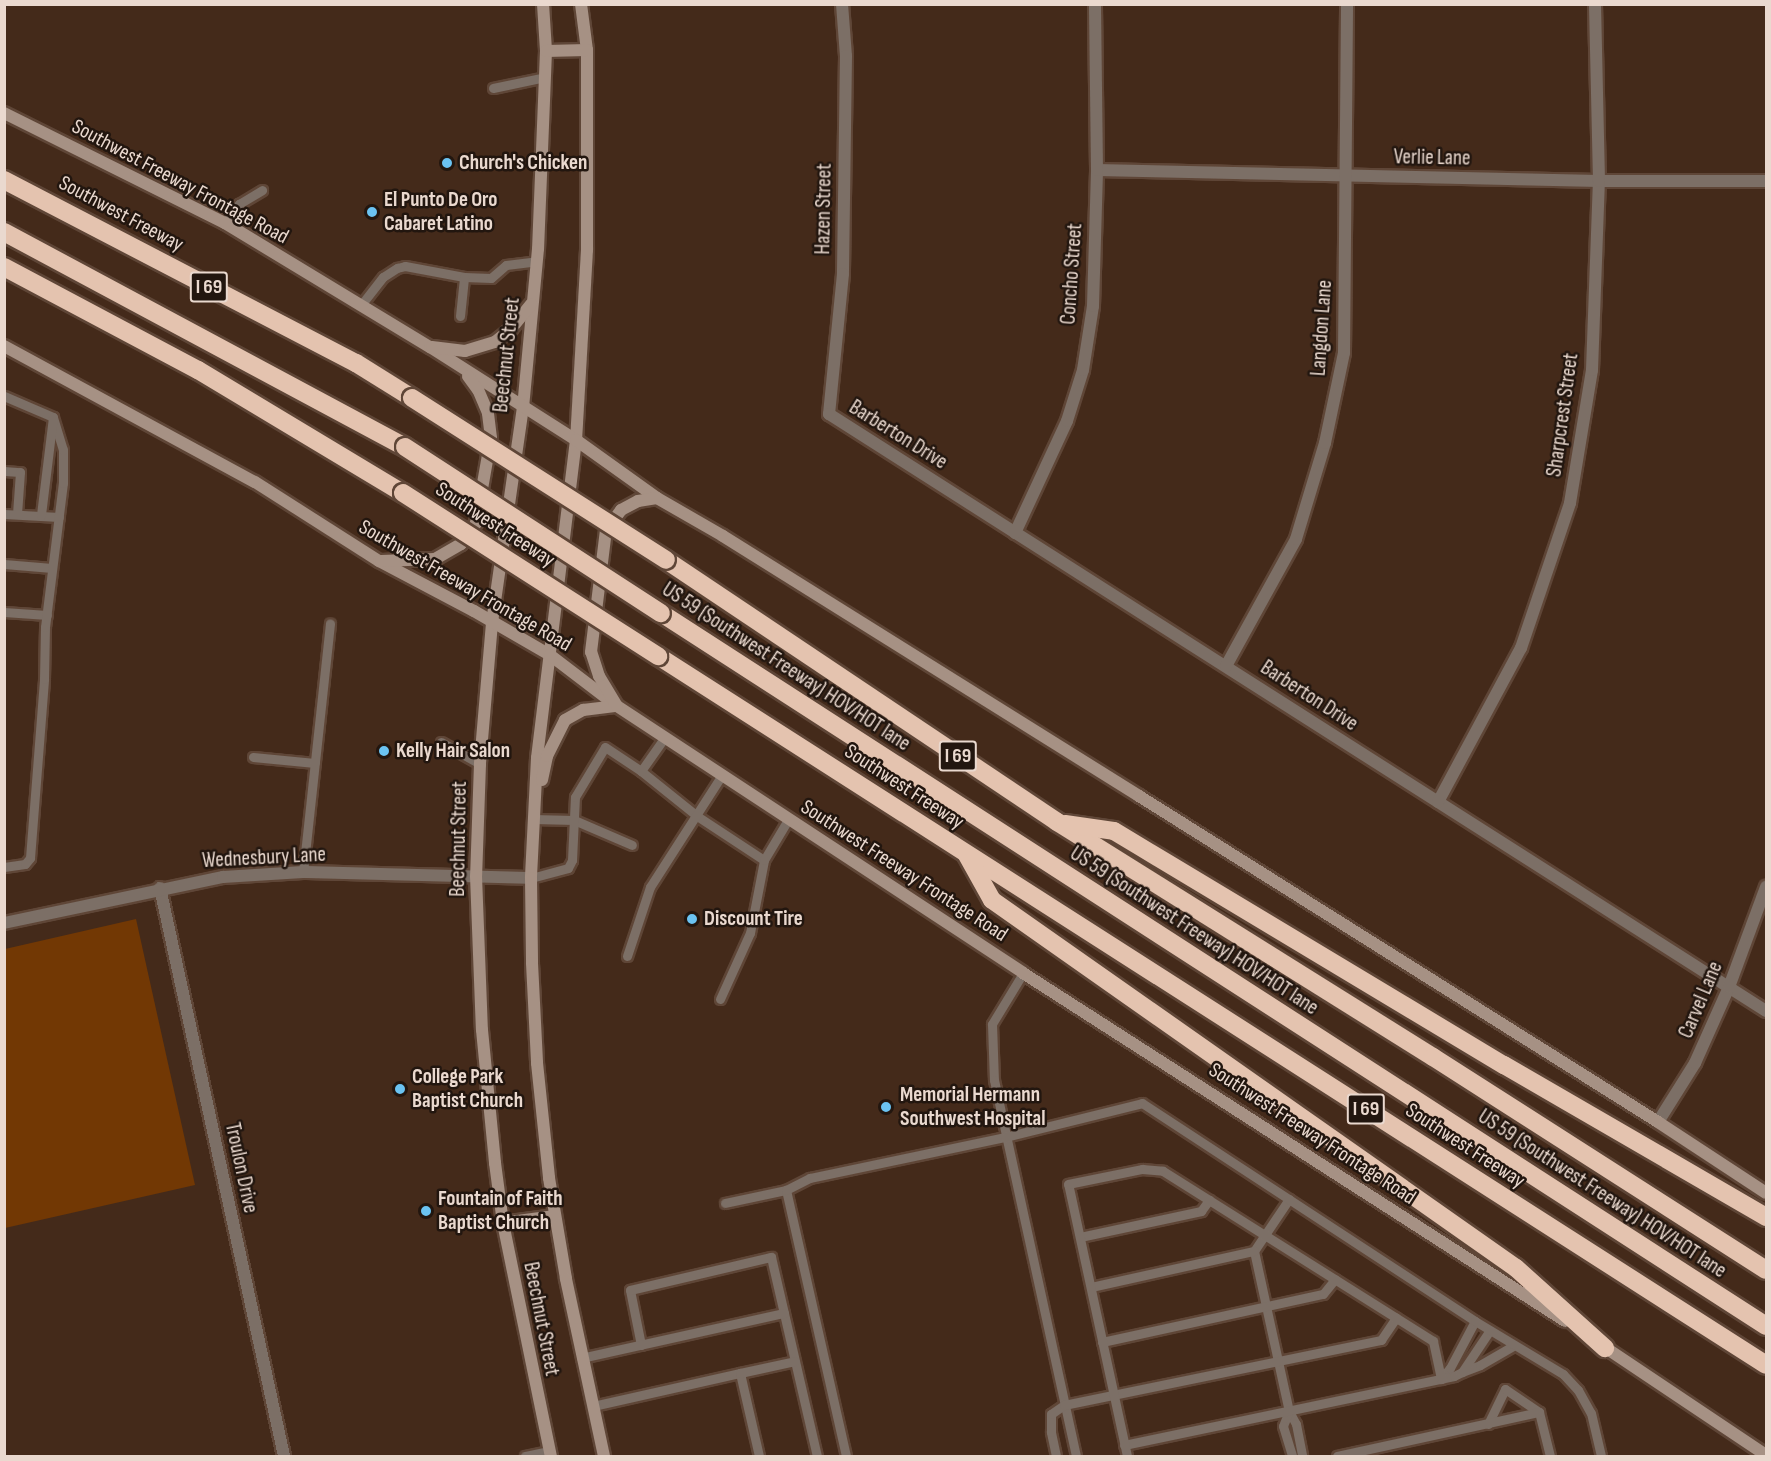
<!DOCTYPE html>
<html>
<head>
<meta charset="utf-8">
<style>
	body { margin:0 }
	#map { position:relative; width:1771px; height:1461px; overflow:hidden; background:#442a1a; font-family:"Sofia Sans Condensed",sans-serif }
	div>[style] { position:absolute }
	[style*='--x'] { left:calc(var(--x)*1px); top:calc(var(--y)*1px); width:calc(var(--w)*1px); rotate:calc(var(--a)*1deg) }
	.green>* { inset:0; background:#723804 }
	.roads { filter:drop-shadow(2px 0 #5f4637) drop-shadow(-2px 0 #5f4637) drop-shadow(0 2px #5f4637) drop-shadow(0 -2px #5f4637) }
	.service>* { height:9px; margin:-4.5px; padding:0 4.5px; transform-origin:4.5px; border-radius:4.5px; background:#7c6f66 }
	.minor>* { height:12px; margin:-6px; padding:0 6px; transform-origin:6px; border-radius:6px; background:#7c6f66 }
	.tertiary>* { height:12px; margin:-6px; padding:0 6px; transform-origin:6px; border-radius:6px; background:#7c6f66 }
	.secondary>* { height:12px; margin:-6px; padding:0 6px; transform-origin:6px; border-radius:6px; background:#a69184 }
	.motorway>* { height:18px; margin:-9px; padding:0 9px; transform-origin:9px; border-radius:9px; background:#e4c3af }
	.bridges { filter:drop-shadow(2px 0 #5f4637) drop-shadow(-2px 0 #5f4637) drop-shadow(0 2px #5f4637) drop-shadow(0 -2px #5f4637) }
	.motorway-bridge>* { height:18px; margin:-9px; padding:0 9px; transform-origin:9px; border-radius:9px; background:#e4c3af }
	.dots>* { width:16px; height:16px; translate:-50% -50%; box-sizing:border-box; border:3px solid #22160f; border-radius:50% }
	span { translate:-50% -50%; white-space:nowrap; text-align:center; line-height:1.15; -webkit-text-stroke:5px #22160f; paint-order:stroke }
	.shield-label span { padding:2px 4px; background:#22160f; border:2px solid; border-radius:4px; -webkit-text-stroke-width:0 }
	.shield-label { font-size:20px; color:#ead9cf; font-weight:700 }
	.street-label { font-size:21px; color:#ead9cf }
	.poi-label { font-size:21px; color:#ead9cf; font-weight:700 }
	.left { translate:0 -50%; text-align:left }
	.frame { position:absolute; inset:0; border:6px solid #ead9cf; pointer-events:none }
</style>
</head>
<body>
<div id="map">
	<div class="green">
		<i style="clip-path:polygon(136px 919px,195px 1185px,5px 1228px,5px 949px)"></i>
	</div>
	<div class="roads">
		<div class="service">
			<i style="--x:493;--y:88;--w:53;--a:-11.9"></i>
			<i style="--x:225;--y:223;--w:24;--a:-54"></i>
			<i style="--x:239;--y:204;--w:27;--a:-31"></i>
			<i style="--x:361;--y:305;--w:36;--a:-52"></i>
			<i style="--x:383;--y:277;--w:17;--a:-33"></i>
			<i style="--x:397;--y:268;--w:8;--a:-14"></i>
			<i style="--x:405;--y:266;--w:60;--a:10.6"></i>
			<i style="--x:464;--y:277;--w:27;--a:2"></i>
			<i style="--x:491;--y:278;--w:20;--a:-41"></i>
			<i style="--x:506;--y:265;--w:31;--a:-7"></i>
			<i style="--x:460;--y:316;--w:39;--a:-84"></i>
			<i style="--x:4;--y:396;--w:53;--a:23.2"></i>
			<i style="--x:4;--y:471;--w:16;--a:4"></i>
			<i style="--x:20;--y:472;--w:42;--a:94.1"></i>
			<i style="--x:4;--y:514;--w:55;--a:3.1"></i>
			<i style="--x:4;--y:564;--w:48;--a:4.8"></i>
			<i style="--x:4;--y:612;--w:43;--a:4"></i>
			<i style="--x:441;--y:742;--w:45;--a:29.4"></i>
			<i style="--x:253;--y:757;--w:62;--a:5.5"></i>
			<i style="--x:641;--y:771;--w:72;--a:38.8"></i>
			<i style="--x:697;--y:816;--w:80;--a:33.3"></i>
			<i style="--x:533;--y:819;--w:41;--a:1.4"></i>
			<i style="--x:574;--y:820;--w:63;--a:23.3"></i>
			<i style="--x:4;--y:867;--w:21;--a:-8"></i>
			<i style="--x:25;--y:864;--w:8;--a:-50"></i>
			<i style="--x:30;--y:858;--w:180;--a:-85.5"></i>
			<i style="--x:44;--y:679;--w:52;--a:-88.9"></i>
			<i style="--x:45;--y:627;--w:145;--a:-82.9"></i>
			<i style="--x:63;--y:483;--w:33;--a:-90"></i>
			<i style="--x:63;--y:450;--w:34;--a:-107"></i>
			<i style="--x:53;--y:417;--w:99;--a:97"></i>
			<i style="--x:303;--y:872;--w:250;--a:-83.8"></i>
			<i style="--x:531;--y:878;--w:38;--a:-15"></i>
			<i style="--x:568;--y:868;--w:9;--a:-63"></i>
			<i style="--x:572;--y:860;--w:63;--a:-87.3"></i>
			<i style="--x:575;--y:797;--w:58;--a:-59"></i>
			<i style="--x:605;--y:747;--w:43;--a:33.7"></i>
			<i style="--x:641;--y:771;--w:42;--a:-54.8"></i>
			<i style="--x:627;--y:956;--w:73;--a:-71.6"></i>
			<i style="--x:650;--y:887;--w:133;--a:-57.3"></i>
			<i style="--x:1023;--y:973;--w:60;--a:121.3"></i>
			<i style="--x:992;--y:1024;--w:56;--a:88"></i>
			<i style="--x:994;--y:1080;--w:385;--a:77.7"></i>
			<i style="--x:720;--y:999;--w:72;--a:-65.6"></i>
			<i style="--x:750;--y:933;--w:74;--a:-79.1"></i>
			<i style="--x:764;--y:860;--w:49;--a:-59.2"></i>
			<i style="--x:1289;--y:1199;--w:63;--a:123.9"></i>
			<i style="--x:1254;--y:1251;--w:164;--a:77.7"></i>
			<i style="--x:1289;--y:1411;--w:15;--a:62"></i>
			<i style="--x:1296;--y:1424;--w:33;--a:79"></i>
			<i style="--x:725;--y:1203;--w:62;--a:-12"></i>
			<i style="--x:1080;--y:1237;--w:124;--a:-12.1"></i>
			<i style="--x:1201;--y:1211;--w:14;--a:-54"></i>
			<i style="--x:1091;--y:1287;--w:167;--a:-12.5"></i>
			<i style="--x:1102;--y:1342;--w:226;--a:-12.3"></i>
			<i style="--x:1323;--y:1294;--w:19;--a:-51"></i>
			<i style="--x:641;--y:1345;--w:56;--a:-101.3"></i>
			<i style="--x:630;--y:1290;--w:145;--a:-13.2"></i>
			<i style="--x:771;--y:1257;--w:204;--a:77"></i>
			<i style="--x:581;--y:1358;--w:208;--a:-12.5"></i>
			<i style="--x:1462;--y:1372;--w:19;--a:-21"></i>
			<i style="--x:1480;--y:1365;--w:39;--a:-30"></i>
			<i style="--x:1441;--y:1379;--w:14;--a:-51"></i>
			<i style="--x:1450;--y:1368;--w:53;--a:-62"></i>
			<i style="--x:593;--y:1406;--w:151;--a:-12.7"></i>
			<i style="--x:1289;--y:1411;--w:16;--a:112"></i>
			<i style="--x:1283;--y:1426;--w:31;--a:73"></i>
			<i style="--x:1488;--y:1424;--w:39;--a:-64"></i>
			<i style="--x:1505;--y:1389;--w:41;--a:34.1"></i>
			<i style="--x:1539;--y:1412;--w:45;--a:76"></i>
			<i style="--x:1124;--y:1445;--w:337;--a:-11.8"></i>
			<i style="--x:1454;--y:1376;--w:9;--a:-27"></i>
			<i style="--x:1462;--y:1372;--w:50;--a:-56.3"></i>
			<i style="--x:525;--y:1456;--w:25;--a:-12"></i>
			<i style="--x:759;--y:1456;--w:85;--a:-102.9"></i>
			<i style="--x:740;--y:1373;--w:56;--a:-12.3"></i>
			<i style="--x:846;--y:1456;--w:273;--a:-102.7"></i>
			<i style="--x:786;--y:1190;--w:27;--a:-27"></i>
			<i style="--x:810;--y:1178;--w:199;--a:-11.9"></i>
			<i style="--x:1005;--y:1137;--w:141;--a:-13.9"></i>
			<i style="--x:1142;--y:1103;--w:398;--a:33.2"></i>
			<i style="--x:1475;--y:1321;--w:103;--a:31.1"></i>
			<i style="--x:1563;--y:1374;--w:22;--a:47"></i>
			<i style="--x:1578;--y:1390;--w:26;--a:61"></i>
			<i style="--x:1591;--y:1413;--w:44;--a:76.9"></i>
			<i style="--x:1056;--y:1456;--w:25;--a:-102"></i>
			<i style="--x:1051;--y:1432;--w:18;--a:-90"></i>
			<i style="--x:1051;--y:1414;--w:16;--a:-35"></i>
			<i style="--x:1064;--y:1405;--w:324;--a:-11.6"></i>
			<i style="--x:1381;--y:1340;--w:27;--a:-56"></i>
			<i style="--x:1127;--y:1456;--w:278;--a:-102.2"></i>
			<i style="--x:1068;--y:1184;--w:76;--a:-11.5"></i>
			<i style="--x:1142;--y:1169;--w:21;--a:5"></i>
			<i style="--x:1163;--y:1171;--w:319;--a:32.2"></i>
			<i style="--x:1433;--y:1341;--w:39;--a:78"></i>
			<i style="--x:1337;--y:1456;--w:207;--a:-12.3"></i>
		</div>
		<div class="minor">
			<i style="--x:842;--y:4;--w:52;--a:85.6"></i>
			<i style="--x:846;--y:56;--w:218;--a:90.8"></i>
			<i style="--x:843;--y:274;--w:141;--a:95.7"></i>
			<i style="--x:829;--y:414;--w:1111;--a:32.5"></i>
			<i style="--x:1097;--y:170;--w:502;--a:1.26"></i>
			<i style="--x:1599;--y:181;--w:167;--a:0"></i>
			<i style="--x:1015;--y:533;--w:123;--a:-65.1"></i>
			<i style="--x:1067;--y:421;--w:53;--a:-72.6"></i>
			<i style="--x:1083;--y:370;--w:65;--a:-81.1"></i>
			<i style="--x:1093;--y:306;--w:136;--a:-88.3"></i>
			<i style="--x:1097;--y:170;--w:166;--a:-90.7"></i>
			<i style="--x:1226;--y:666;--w:145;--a:-61.1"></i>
			<i style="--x:1296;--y:539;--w:100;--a:-73.2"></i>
			<i style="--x:1325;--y:443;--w:92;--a:-78.1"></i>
			<i style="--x:1344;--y:353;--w:349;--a:-89.5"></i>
			<i style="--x:1438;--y:802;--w:175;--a:-61.7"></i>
			<i style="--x:1521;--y:648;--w:153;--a:-71.3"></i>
			<i style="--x:1570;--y:503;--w:135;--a:-80.6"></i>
			<i style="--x:1592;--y:370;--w:189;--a:-87.9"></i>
			<i style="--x:1599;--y:181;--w:177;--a:-91.3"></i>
			<i style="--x:160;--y:888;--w:581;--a:77.68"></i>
			<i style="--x:4;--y:923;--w:224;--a:-11.9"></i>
			<i style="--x:223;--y:877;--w:80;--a:-3.6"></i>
			<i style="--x:303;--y:872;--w:228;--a:1.5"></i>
		</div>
		<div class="tertiary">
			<i style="--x:1658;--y:1122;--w:70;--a:-57.9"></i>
			<i style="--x:1695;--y:1063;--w:83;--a:-65.9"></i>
			<i style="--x:1729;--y:987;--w:107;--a:-69.7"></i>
		</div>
		<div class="secondary">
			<i style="--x:543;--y:4;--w:47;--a:86.3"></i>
			<i style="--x:546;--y:51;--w:198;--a:92.3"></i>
			<i style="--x:538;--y:249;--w:159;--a:95.4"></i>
			<i style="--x:523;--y:407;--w:218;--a:98.2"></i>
			<i style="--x:492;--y:623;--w:142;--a:94.9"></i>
			<i style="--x:480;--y:764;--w:112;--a:92"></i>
			<i style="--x:476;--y:876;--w:154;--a:87.8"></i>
			<i style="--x:482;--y:1030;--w:134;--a:84.4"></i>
			<i style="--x:495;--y:1163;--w:61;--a:82.4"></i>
			<i style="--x:503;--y:1223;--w:238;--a:78.4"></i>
			<i style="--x:581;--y:4;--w:46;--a:82.6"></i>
			<i style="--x:587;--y:50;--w:200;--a:90"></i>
			<i style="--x:587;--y:250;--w:190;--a:93.3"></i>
			<i style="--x:576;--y:440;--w:320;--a:97"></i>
			<i style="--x:537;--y:758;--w:120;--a:92.9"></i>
			<i style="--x:531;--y:878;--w:85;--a:89.3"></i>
			<i style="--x:532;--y:963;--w:100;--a:87.1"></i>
			<i style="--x:537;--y:1063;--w:116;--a:84"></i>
			<i style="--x:549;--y:1178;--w:102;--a:80.4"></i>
			<i style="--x:566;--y:1279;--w:181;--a:77.9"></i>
			<i style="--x:546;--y:51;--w:41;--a:-1.4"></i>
			<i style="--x:4;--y:113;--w:247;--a:26.5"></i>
			<i style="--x:225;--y:223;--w:240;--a:31.2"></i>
			<i style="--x:430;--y:347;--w:173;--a:32.5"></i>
			<i style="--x:576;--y:440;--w:100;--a:35.6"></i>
			<i style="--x:657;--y:498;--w:76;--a:29.9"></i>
			<i style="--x:723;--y:536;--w:491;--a:32"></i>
			<i style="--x:1139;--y:796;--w:613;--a:32.13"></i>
			<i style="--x:1658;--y:1122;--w:129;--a:33.3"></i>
			<i style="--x:4;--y:346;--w:285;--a:28.5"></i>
			<i style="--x:255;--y:482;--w:147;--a:32.5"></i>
			<i style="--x:379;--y:561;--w:107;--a:27.8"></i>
			<i style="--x:474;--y:611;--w:88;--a:30.1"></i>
			<i style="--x:550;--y:655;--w:84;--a:37.3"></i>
			<i style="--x:617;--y:706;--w:486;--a:33.3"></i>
			<i style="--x:1023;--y:973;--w:644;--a:32.7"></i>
			<i style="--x:432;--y:347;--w:33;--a:7"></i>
			<i style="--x:465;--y:351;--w:31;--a:-17"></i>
			<i style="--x:495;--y:342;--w:21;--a:-39"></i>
			<i style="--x:511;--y:329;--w:32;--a:-51"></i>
			<i style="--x:381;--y:561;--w:54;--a:-2.1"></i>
			<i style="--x:435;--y:559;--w:30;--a:-30"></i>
			<i style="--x:461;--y:544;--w:26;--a:-54"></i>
			<i style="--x:476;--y:523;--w:86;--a:-80"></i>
			<i style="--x:491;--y:438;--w:25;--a:-97"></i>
			<i style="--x:488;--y:413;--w:25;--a:-113"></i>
			<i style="--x:478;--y:390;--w:17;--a:-126"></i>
			<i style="--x:542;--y:780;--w:25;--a:-78"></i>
			<i style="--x:547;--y:756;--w:40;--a:-63.4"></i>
			<i style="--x:565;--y:720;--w:21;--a:-29"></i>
			<i style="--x:583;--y:710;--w:34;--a:-7"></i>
			<i style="--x:617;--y:706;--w:35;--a:-121"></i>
			<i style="--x:599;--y:676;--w:25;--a:-108"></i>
			<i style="--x:591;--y:652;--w:123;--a:-83"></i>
			<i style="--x:606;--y:530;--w:25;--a:-53"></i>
			<i style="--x:621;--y:510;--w:19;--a:-28"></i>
			<i style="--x:638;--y:501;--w:19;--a:-9"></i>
			<i style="--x:503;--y:1223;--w:52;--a:-7.7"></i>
			<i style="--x:1600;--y:1344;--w:200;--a:33.8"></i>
		</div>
		<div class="motorway">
			<i style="--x:4;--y:180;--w:397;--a:27.5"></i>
			<i style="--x:356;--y:363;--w:66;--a:32"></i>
			<i style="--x:4;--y:232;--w:455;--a:28.2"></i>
			<i style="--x:4;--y:267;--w:220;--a:28"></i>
			<i style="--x:198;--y:370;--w:239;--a:31"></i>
			<i style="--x:666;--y:560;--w:471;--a:33.8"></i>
			<i style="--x:1057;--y:822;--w:443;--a:32"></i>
			<i style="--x:1433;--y:1057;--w:395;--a:32.6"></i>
			<i style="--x:661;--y:613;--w:1315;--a:32.83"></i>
			<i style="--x:658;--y:656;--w:1315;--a:32.61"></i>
			<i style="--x:1065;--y:824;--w:49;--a:8.1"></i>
			<i style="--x:1114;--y:831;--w:455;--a:31"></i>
			<i style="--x:1504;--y:1065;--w:303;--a:30.1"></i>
			<i style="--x:967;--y:855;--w:51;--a:60.9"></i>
			<i style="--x:992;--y:900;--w:640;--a:35.08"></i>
			<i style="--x:1516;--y:1268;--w:120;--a:42"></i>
		</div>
	</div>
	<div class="bridges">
		<div class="motorway-bridge">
			<i style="--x:412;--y:398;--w:301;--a:32.5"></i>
			<i style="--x:405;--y:447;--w:305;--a:33"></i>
			<i style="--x:403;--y:493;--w:303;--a:32.6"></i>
		</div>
	</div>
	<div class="dots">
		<i style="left:447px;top:163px;background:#6bc3f2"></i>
		<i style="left:372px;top:212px;background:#6bc3f2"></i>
		<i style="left:384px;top:751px;background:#6bc3f2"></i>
		<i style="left:692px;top:919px;background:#6bc3f2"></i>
		<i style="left:400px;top:1089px;background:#6bc3f2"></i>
		<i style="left:886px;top:1107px;background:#6bc3f2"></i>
		<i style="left:426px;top:1211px;background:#6bc3f2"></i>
	</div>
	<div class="shield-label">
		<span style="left:209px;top:287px">I 69</span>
		<span style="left:958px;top:756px">I 69</span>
		<span style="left:1366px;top:1109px">I 69</span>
	</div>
	<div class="street-label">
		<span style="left:1432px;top:158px;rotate:1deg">Verlie Lane</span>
		<span style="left:180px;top:182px;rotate:28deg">Southwest Freeway Frontage Road</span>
		<span style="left:824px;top:209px;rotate:-89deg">Hazen Street</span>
		<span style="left:121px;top:214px;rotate:28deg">Southwest Freeway</span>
		<span style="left:1072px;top:274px;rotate:-86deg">Concho Street</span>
		<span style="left:1322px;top:328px;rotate:-86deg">Langdon Lane</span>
		<span style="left:507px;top:355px;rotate:-84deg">Beechnut Street</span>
		<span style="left:1563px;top:415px;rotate:-82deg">Sharpcrest Street</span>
		<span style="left:898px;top:435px;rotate:32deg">Barberton Drive</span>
		<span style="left:495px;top:525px;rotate:33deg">Southwest Freeway</span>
		<span style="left:465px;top:586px;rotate:30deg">Southwest Freeway Frontage Road</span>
		<span style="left:786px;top:667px;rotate:33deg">US 59 (Southwest Freeway) HOV/HOT lane</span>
		<span style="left:1309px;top:696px;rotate:33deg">Barberton Drive</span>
		<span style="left:904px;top:787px;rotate:33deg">Southwest Freeway</span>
		<span style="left:459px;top:839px;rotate:-89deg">Beechnut Street</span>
		<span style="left:264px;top:858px;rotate:-3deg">Wednesbury Lane</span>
		<span style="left:904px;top:871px;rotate:33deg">Southwest Freeway Frontage Road</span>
		<span style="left:1194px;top:931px;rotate:33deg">US 59 (Southwest Freeway) HOV/HOT lane</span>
		<span style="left:1701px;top:1000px;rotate:-67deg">Carvel Lane</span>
		<span style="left:1312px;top:1134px;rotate:33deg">Southwest Freeway Frontage Road</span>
		<span style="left:1465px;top:1146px;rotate:33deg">Southwest Freeway</span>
		<span style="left:241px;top:1168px;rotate:78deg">Troulon Drive</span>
		<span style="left:1602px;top:1194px;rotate:33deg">US 59 (Southwest Freeway) HOV/HOT lane</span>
		<span style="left:541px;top:1319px;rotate:79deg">Beechnut Street</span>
	</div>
	<div class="poi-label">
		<span class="left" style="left:459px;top:163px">Church's Chicken</span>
		<span class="left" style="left:384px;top:212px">El Punto De Oro<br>Cabaret Latino</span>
		<span class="left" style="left:396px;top:751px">Kelly Hair Salon</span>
		<span class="left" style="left:704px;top:919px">Discount Tire</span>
		<span class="left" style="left:412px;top:1089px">College Park<br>Baptist Church</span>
		<span class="left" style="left:900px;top:1107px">Memorial Hermann<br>Southwest Hospital</span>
		<span class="left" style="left:438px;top:1211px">Fountain of Faith<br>Baptist Church</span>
	</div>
	<div class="frame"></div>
</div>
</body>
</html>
